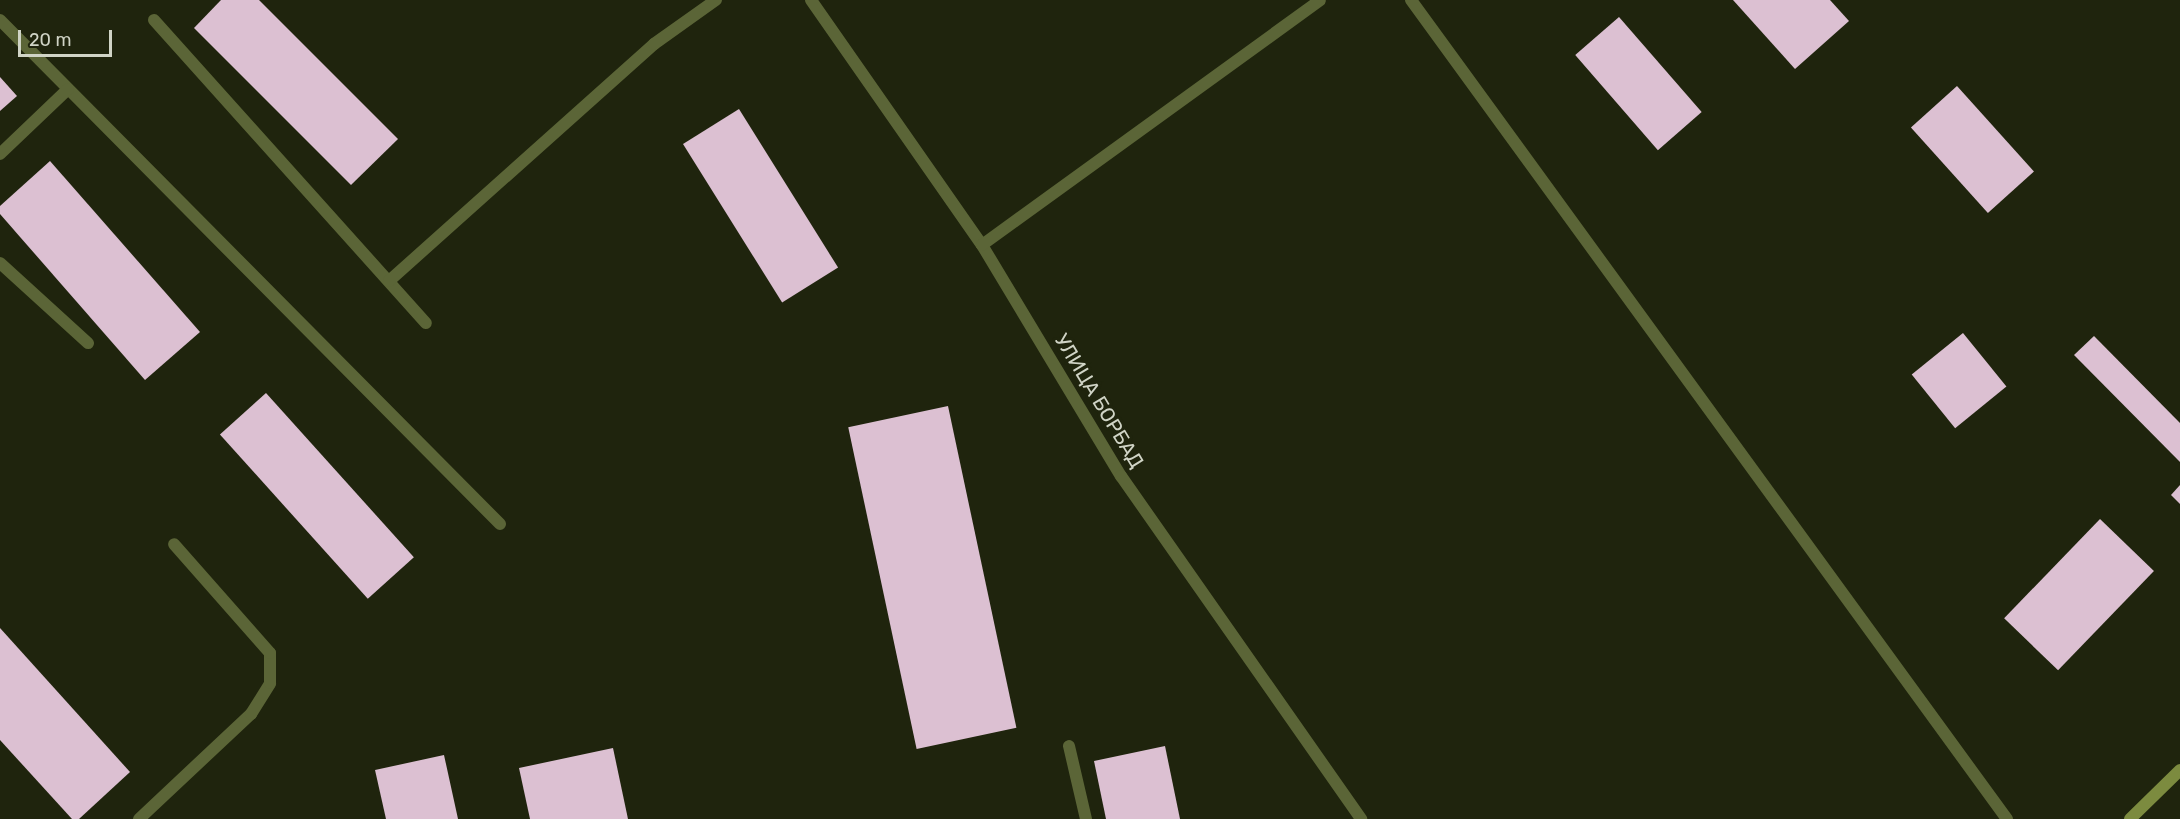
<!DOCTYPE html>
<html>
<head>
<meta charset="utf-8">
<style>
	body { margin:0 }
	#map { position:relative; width:2180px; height:819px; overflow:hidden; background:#1f240d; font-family:Rubik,sans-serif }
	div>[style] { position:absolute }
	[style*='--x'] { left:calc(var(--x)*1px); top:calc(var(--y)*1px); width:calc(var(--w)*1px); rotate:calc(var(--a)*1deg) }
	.building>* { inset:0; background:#dcc0d2; transform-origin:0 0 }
	.street>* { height:12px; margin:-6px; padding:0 6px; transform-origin:6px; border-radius:6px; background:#5b6537 }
	.secondary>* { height:12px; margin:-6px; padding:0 6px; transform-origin:6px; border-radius:6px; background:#7c8b3f }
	span { translate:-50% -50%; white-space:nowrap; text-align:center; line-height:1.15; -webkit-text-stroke:6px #1f240d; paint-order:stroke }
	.street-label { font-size:20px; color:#d0d4c6 }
	.scale { position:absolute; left:18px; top:30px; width:94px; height:27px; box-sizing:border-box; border:3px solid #d0d4c6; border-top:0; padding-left:8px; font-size:18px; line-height:21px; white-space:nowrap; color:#d0d4c6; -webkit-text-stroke:4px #1f240d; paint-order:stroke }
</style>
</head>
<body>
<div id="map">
	<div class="building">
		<i style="clip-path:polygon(221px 0,259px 0,398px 139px,351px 185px,194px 28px)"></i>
		<i style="clip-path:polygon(1733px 0,1830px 0,1849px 21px,1795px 69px)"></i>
		<i style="left:1619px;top:17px;width:126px;height:58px;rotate:49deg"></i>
		<i style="clip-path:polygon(0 77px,17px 96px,0 111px)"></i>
		<i style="left:1957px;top:86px;width:115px;height:62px;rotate:48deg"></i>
		<i style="left:739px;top:109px;width:187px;height:66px;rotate:58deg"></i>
		<i style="clip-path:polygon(50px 161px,200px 332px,145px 380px,0 214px,0 206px)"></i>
		<i style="left:1963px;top:333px;width:69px;height:66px;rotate:51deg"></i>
		<i style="clip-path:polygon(2094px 336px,2180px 423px,2180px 462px,2074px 355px)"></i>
		<i style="left:266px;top:393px;width:221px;height:62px;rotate:48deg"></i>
		<i style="left:948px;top:406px;width:329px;height:102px;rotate:78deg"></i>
		<i style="clip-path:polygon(2180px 485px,2180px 504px,2171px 495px)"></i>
		<i style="left:2100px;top:519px;width:75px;height:138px;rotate:44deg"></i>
		<i style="clip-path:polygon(0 628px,130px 772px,79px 819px,72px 819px,0 740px)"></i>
		<i style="clip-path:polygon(1165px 746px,1180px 819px,1106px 819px,1094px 761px)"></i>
		<i style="clip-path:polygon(613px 748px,628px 819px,530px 819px,519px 768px)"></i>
		<i style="clip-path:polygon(444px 755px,458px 819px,386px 819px,375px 770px)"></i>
	</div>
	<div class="street">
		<i style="--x:811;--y:0;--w:299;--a:55.1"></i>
		<i style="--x:982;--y:245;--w:270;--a:59"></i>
		<i style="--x:1121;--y:476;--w:419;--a:55"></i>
		<i style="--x:1411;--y:0;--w:1013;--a:53.96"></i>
		<i style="--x:0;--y:20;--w:710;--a:45.23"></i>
		<i style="--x:154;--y:20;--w:407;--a:48.1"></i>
		<i style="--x:0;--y:154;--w:94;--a:-43.7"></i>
		<i style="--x:982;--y:245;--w:417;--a:-35.9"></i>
		<i style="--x:0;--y:263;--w:119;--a:42.3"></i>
		<i style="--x:389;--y:281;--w:356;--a:-41.8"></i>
		<i style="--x:654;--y:44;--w:76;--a:-35.4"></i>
		<i style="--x:1069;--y:746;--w:75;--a:76.9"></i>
		<i style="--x:139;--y:819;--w:154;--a:-43.2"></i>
		<i style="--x:251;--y:714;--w:36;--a:-58"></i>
		<i style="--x:270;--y:683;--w:30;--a:-90"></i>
		<i style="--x:270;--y:653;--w:145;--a:-131.4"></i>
	</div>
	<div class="secondary">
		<i style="--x:2130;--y:819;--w:70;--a:-44.4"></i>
	</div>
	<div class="street-label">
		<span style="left:1099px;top:401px;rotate:59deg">УЛИЦА БОРБАД</span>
	</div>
	<div class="scale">20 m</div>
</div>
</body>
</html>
